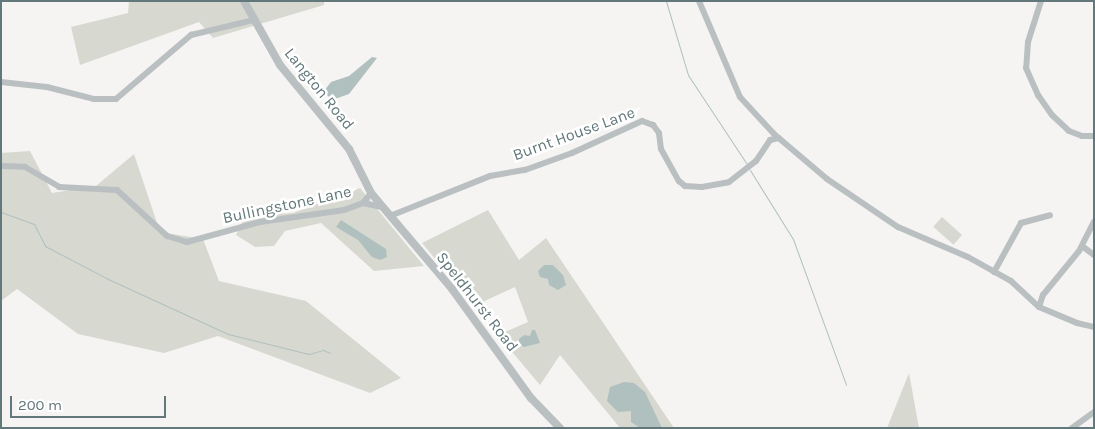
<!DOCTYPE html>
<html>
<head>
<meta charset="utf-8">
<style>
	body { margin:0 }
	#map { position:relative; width:1095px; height:429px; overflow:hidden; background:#f5f4f2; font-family:Karla,sans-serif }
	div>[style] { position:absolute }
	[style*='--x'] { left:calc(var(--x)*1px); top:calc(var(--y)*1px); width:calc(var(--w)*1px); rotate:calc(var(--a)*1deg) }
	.green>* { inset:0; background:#d7d9d1; transform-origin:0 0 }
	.water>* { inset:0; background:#b0c0be }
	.stream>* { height:1px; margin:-0.5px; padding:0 0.5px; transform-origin:0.5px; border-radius:0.5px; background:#b0c0be }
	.minor>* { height:6px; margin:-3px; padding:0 3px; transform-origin:3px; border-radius:3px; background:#bac0c1 }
	.tertiary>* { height:8px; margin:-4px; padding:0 4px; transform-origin:4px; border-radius:4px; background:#bac0c1 }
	span { translate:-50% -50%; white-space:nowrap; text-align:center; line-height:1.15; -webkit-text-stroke:5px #fff; paint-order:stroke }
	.street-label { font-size:16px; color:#63787a }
	.frame { position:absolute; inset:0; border:2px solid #63787a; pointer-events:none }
	.scale { position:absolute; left:10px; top:396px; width:156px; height:22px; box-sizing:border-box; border:2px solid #63787a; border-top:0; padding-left:6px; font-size:15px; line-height:18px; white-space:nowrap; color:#63787a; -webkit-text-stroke:4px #fff; paint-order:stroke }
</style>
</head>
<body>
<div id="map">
	<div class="green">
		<i style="clip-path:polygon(129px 1px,324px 1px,324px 5px,213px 38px,199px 22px,80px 65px,71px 27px,128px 13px)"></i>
		<i style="clip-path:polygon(30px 151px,52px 193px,96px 186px,134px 154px,160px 232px,203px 239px,219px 281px,306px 301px,401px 378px,370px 393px,218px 336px,164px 353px,78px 334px,17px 289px,1px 301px,1px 153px)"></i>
		<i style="clip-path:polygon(360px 188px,424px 266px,374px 271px,321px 223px,285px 231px,274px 246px,255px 247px,236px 235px,245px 216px,293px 213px)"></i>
		<i style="clip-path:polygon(488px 210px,519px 260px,546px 238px,674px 428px,620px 428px,560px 355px,540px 385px,498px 335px,528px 322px,515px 287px,474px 306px,422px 243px)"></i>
		<i style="left:942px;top:217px;width:27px;height:13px;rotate:42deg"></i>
		<i style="clip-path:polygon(909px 373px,919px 428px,887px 428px)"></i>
	</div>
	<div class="water">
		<i style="clip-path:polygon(372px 57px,377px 58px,349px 94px,332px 100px,327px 95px,324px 91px,331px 82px,349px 76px)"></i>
		<i style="clip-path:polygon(341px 220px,386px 249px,387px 257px,380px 260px,372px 257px,358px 240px,336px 227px)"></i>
		<i style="clip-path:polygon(544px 265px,553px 265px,563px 275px,566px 285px,558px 290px,549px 285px,548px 279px,540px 277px,538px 271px)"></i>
		<i style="clip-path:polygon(532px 330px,535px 330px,540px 343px,524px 347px,519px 344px,519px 339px,524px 335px,530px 336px)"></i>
		<i style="clip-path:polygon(624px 382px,634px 383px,645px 392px,662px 428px,640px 428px,631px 422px,631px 411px,618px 412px,607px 401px,610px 387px)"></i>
	</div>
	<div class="stream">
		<i style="--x:666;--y:1;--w:77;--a:73.4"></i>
		<i style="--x:688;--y:75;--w:107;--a:56.5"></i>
		<i style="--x:750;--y:170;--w:81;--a:58.1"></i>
		<i style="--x:793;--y:239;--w:155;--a:70"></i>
		<i style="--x:1;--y:212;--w:35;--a:20"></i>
		<i style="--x:34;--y:224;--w:25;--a:63"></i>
		<i style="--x:45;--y:246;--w:71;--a:27.6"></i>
		<i style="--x:108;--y:279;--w:132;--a:24.6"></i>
		<i style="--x:228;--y:334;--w:83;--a:13.9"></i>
		<i style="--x:309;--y:354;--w:15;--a:-16"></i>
		<i style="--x:323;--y:350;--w:8;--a:23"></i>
	</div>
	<div class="minor">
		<i style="--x:699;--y:1;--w:104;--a:66.9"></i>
		<i style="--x:740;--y:97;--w:50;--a:47.4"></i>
		<i style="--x:774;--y:134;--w:70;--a:40.3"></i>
		<i style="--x:827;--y:179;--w:86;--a:34.1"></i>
		<i style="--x:898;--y:227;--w:76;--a:23.2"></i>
		<i style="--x:968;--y:257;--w:49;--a:29.2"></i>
		<i style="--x:1011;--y:281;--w:38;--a:43"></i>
		<i style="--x:1039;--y:307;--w:41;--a:22.8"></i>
		<i style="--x:1077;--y:323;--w:17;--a:13"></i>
		<i style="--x:1041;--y:1;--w:43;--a:107.6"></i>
		<i style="--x:1028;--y:42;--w:26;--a:94"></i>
		<i style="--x:1026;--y:68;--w:30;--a:66"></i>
		<i style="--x:1038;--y:95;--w:24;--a:55"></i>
		<i style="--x:1052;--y:115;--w:23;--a:43"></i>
		<i style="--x:1069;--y:131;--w:14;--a:21"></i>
		<i style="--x:1082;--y:136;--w:12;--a:0"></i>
		<i style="--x:1;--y:82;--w:46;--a:6.2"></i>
		<i style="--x:47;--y:87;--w:49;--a:14.3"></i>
		<i style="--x:94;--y:99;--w:22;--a:0"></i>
		<i style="--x:116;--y:99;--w:99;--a:-40.5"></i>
		<i style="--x:191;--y:35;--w:65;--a:-13.4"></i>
		<i style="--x:1;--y:166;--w:24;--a:2"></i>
		<i style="--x:25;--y:167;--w:39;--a:30"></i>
		<i style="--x:59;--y:187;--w:58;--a:3"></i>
		<i style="--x:117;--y:190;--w:68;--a:42.6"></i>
		<i style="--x:167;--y:236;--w:21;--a:17"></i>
		<i style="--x:187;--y:242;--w:76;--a:-15.3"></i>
		<i style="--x:260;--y:222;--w:85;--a:-8.1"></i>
		<i style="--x:344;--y:210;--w:20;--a:-20"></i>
		<i style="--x:363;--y:203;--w:13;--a:-51"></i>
		<i style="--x:363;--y:203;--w:19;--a:12"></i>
		<i style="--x:390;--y:216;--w:108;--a:-21.8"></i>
		<i style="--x:490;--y:176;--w:36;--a:-10"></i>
		<i style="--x:525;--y:170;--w:50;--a:-19.9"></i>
		<i style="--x:572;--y:153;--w:77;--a:-24.6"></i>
		<i style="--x:642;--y:121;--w:12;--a:20"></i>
		<i style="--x:653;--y:125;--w:10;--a:53"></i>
		<i style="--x:659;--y:133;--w:16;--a:83"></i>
		<i style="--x:661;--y:149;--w:37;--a:61"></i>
		<i style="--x:679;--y:181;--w:8;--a:40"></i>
		<i style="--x:685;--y:186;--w:17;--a:3"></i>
		<i style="--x:702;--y:187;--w:27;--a:-10"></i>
		<i style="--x:729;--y:182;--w:34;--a:-38"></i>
		<i style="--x:756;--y:161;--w:25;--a:-56"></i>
		<i style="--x:770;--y:140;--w:9;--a:-13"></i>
		<i style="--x:1082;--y:246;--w:15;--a:37"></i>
		<i style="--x:994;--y:272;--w:56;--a:-61.1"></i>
		<i style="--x:1021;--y:223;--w:30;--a:-15"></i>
		<i style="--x:1039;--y:307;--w:13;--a:-72"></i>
		<i style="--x:1043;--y:295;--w:57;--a:-50.7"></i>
		<i style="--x:1079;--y:251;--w:33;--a:-63"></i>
		<i style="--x:1072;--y:428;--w:27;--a:-36"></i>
	</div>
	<div class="tertiary">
		<i style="--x:244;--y:1;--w:73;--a:60.6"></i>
		<i style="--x:280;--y:65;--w:109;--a:50.6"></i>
		<i style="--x:349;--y:149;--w:49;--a:63.4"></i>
		<i style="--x:371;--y:193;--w:126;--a:49.8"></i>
		<i style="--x:452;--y:289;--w:135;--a:54.1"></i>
		<i style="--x:531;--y:398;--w:42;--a:46"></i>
	</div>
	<div class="street-label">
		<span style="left:319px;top:89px;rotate:51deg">Langton Road</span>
		<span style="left:574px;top:134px;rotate:-20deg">Burnt House Lane</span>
		<span style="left:287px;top:205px;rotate:-12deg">Bullingstone Lane</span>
		<span style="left:477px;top:302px;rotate:52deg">Speldhurst Road</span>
	</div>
	<div class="frame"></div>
	<div class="scale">200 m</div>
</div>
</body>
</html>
